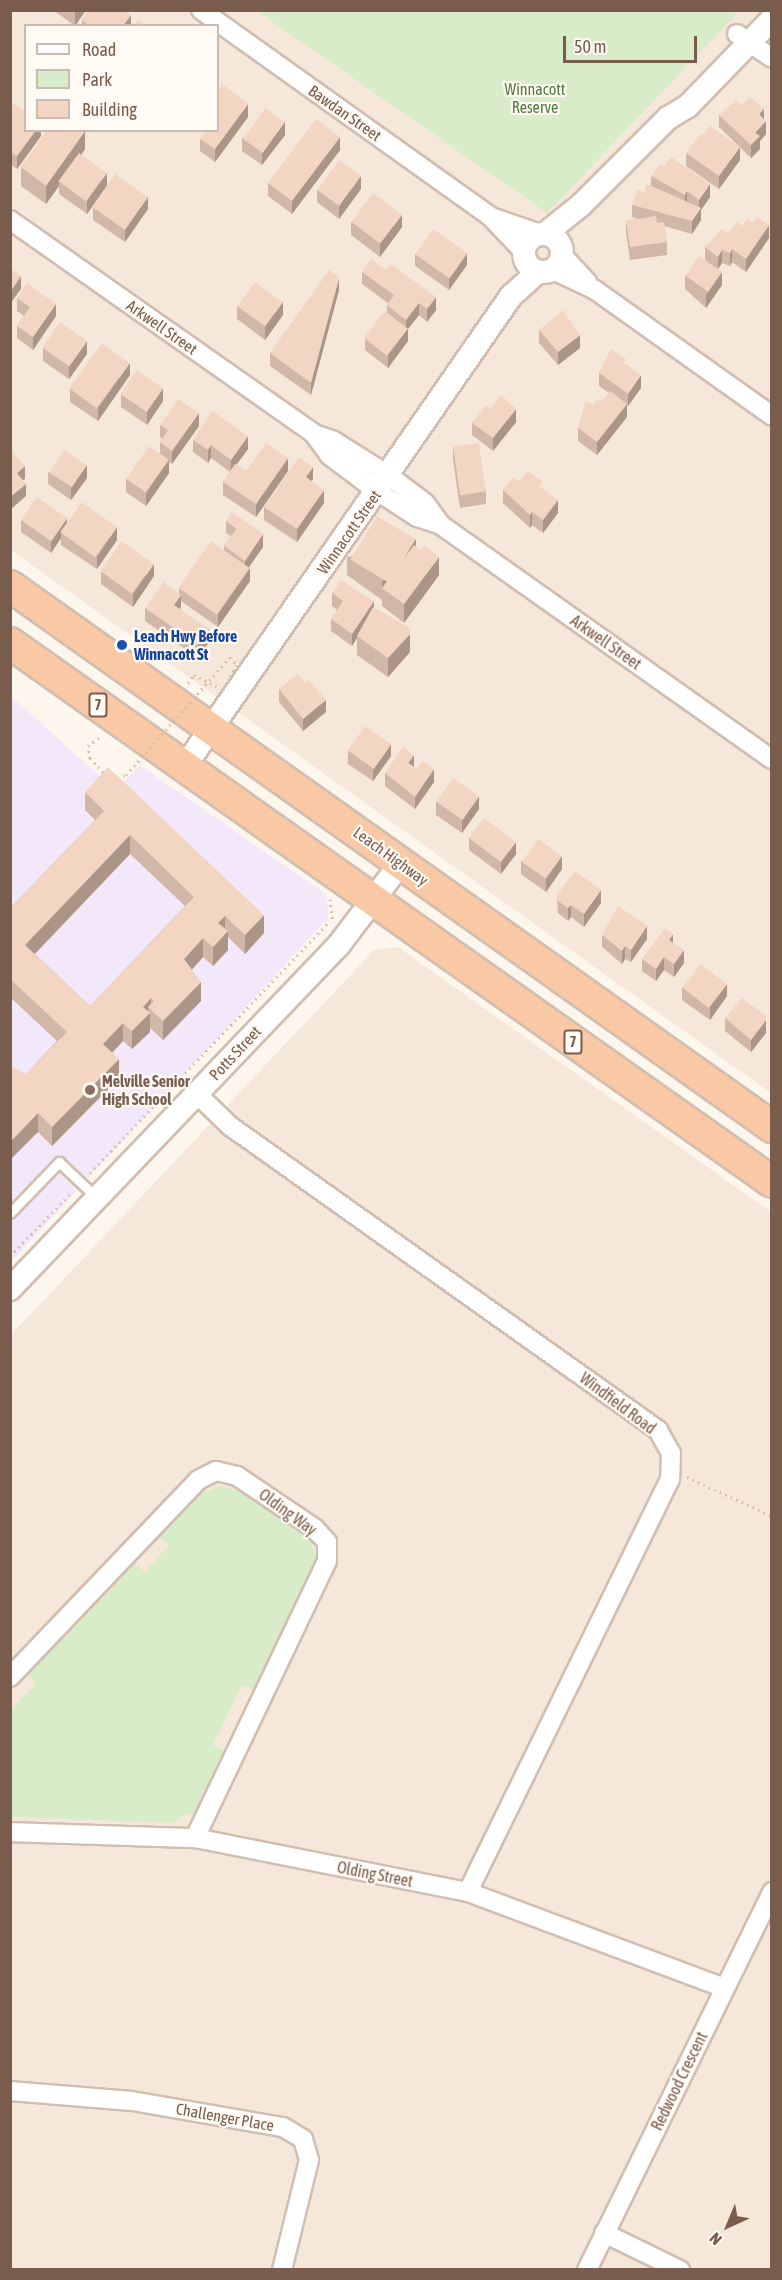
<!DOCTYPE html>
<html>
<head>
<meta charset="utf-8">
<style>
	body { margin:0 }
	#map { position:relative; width:782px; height:2280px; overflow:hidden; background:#fdf6ec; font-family:"Asap Condensed",sans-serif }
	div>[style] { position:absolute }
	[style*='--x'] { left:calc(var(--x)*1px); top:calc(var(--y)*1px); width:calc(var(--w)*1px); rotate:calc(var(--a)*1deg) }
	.residential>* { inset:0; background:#f5e8da }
	.education>* { inset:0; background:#f3e8fa }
	.green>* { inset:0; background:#d8ecc9 }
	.path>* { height:3px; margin-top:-1.5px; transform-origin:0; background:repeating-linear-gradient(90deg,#d9b8a5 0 1.5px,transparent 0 6px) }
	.roads { filter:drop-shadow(2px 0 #d1beb0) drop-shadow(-2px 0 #d1beb0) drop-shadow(0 2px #d1beb0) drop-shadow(0 -2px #d1beb0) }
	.service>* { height:9px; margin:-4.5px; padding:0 4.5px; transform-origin:4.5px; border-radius:4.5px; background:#fff }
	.minor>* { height:18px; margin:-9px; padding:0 9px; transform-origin:9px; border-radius:9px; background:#fff }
	.tertiary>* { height:22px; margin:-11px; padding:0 11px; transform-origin:11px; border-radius:11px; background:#fff }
	.tertiary>.ring { margin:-11px; padding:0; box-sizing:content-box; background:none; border:22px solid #fff; border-radius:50% }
	.trunk>* { height:30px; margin:-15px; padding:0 15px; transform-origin:15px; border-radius:15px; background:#f9c8a4 }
	.path-bridge>* { height:3px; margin-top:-1.5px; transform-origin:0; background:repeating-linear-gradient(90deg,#d9b8a5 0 1.5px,transparent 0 6px) }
	.wall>* { inset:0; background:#d1b7a8; transform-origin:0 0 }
	.shaded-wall>* { inset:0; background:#aa9588 }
	.building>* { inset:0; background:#f3d5c3; transform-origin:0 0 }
	.dots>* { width:16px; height:16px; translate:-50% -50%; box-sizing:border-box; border:3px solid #fffaf3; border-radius:50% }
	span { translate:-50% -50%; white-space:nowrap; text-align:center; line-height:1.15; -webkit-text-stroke:4.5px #fffaf3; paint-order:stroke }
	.shield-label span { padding:2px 4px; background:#fffaf3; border:2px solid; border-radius:4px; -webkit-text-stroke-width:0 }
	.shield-label { font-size:15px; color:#7a5c4d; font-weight:700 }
	.park-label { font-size:16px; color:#537a41 }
	.street-label { font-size:16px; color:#7a5c4d }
	.transit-label { font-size:16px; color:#164399; font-weight:700 }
	.left { translate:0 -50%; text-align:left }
	.education-label { font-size:16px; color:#785e54; font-weight:700 }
	.frame { position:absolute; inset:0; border:12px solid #7a5c4d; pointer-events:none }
	.legend { position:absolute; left:24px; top:24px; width:195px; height:108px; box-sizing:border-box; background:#fffaf3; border:2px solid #cabbb1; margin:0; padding:8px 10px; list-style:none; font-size:18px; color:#7a5c4d }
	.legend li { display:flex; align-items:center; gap:12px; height:30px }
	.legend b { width:30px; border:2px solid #cabbb1 }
	.north { position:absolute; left:698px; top:2196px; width:60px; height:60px; -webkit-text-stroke:4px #fffaf3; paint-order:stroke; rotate:224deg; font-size:16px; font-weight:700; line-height:24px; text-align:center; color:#7a5c4d }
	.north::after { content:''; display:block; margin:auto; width:21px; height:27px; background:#7a5c4d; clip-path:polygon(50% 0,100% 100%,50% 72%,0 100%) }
	.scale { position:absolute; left:563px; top:36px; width:134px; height:27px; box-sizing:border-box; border:3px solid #7a5c4d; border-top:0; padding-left:8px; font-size:18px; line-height:21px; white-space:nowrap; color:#7a5c4d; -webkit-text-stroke:4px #fffaf3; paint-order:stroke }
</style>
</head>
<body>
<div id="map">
	<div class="residential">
		<i style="clip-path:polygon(evenodd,11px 11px,771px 11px,771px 1093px,11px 550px,11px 11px,26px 26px,218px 26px,218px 130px,26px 130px,26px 26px)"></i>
		<i style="clip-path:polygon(398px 947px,771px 1212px,771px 2269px,11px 2269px,10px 1336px,374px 950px)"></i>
	</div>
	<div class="education">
		<i style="clip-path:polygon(10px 695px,116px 791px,140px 765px,327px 895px,328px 918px,11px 1262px)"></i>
	</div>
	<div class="green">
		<i style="clip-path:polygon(257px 11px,739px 11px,547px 213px)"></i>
		<i style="clip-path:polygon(220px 1486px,249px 1494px,290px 1521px,310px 1538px,317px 1558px,256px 1691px,242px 1685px,213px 1745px,226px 1752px,195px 1814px,189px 1813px,173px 1823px,11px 1817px,10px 1710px,36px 1683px,26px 1673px,132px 1561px,145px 1572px,169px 1545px,157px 1535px,194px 1497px)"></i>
	</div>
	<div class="path">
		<i style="--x:188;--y:683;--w:10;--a:-53"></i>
		<i style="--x:194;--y:675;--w:25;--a:27"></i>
		<i style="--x:90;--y:758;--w:12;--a:-99"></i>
		<i style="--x:88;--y:746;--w:15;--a:-37"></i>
		<i style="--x:330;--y:899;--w:20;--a:84"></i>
		<i style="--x:90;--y:1173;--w:345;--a:-46.4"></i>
		<i style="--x:10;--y:1256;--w:88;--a:-45.9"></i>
		<i style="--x:687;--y:1477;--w:94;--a:24.6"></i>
	</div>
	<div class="roads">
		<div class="service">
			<i style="--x:10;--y:1213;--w:71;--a:-46.1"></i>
			<i style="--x:59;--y:1162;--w:52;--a:43.5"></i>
		</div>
		<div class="minor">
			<i style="--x:201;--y:10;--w:355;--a:35.5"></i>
			<i style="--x:490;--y:216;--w:48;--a:46.7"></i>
			<i style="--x:737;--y:34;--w:42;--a:34.4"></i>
			<i style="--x:494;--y:218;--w:49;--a:19.2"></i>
			<i style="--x:10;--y:220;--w:372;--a:35.1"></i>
			<i style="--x:314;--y:434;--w:21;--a:19"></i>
			<i style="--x:334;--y:441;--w:64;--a:32.2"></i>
			<i style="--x:388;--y:475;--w:46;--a:37.1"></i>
			<i style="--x:425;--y:503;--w:27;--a:54"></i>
			<i style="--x:562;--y:255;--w:37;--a:47"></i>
			<i style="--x:553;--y:270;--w:47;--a:25.5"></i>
			<i style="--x:595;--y:290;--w:217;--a:35.4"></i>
			<i style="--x:314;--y:434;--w:26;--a:54"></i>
			<i style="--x:329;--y:455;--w:60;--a:36.9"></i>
			<i style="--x:377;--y:491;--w:48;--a:33"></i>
			<i style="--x:417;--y:517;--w:25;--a:18"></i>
			<i style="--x:441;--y:525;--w:405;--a:35.3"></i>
			<i style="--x:197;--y:1094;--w:46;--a:44.1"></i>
			<i style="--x:230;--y:1126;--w:525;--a:35.39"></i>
			<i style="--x:658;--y:1430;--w:26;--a:61"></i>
			<i style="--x:671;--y:1453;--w:26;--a:92"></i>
			<i style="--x:670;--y:1479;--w:460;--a:116.1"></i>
			<i style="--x:10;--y:1677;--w:272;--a:-46.3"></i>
			<i style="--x:198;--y:1480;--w:20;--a:-27"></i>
			<i style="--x:216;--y:1471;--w:22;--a:13"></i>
			<i style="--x:237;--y:1476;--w:93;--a:34"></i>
			<i style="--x:314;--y:1528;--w:19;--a:47"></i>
			<i style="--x:327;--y:1542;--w:19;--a:90"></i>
			<i style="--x:327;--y:1561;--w:307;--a:115.5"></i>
			<i style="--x:10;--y:1832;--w:185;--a:1.9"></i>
			<i style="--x:195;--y:1838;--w:278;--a:11.2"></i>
			<i style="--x:468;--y:1892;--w:274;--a:20.5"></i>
			<i style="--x:10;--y:2091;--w:122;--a:4.7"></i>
			<i style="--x:132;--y:2101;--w:153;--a:9.8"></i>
			<i style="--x:283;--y:2127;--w:23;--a:31"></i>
			<i style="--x:303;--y:2139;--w:22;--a:74"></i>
			<i style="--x:309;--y:2160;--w:113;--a:103.8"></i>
			<i style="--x:604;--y:2233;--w:85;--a:26"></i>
			<i style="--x:587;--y:2270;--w:421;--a:-63.9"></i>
		</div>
		<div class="tertiary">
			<i class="ring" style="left:524px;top:234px;width:16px;height:16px"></i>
			<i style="--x:545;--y:234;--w:46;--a:-38.9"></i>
			<i style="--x:581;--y:205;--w:123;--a:-45"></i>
			<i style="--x:668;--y:118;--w:23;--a:-31"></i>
			<i style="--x:688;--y:106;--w:121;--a:-46"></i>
			<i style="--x:185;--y:766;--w:572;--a:-55.25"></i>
			<i style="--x:511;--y:296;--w:36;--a:-42"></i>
			<i style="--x:10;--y:1289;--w:475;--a:-46.3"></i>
			<i style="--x:338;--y:946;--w:104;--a:-52.8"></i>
		</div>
		<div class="trunk">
			<i style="--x:10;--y:586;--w:935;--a:35.37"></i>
			<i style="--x:10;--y:643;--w:933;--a:35.27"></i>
		</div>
	</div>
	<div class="path-bridge">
		<i style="--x:90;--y:758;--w:22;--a:47"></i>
		<i style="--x:117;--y:777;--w:9;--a:-13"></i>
		<i style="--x:126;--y:775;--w:157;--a:-48.6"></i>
		<i style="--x:230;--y:657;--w:11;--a:49"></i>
		<i style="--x:237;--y:665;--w:17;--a:121"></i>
	</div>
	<div class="wall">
		<i style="clip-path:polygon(53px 10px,86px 10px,75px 26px)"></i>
		<i style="clip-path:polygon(82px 20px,131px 26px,82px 26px)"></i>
		<i style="clip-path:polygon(10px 102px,41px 130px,41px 136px,17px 169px,10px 164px)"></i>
		<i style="clip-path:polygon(742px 105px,764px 118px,766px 134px,760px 141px,760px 149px,751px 158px,719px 127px,719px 115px)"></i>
		<i style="clip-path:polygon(248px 117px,215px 162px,200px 151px,200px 139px)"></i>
		<i style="clip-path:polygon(285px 135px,262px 165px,242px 151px,242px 138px)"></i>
		<i style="clip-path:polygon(85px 149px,81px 155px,107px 186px,87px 214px,59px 194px,59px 186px,46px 204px,21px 186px,21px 167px)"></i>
		<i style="clip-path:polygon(340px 150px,292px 214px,268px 196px,268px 183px)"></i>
		<i style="clip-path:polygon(686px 153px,740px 160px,719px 189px,686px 166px)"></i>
		<i style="clip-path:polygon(651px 176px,710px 197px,701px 210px,701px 220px,692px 234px,664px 226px,667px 242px,667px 255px,630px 260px,626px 233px,626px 221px,638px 219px,632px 217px,632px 205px,651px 186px)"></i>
		<i style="clip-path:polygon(361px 189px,339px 219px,317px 202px,317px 190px)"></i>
		<i style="clip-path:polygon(93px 207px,148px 209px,125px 242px,93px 220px)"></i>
		<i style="clip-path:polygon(351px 222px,402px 227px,380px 257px,351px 235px)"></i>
		<i style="clip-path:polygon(742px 226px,769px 238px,746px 272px,732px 262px,730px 266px,722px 263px,718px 269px,722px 285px,706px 308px,685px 289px,685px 276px,705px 260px,705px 247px)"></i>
		<i style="clip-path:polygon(415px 254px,467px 265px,449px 290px,415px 266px)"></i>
		<i style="clip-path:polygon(362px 272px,436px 310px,427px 322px,419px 315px,408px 329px,408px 341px,388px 368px,365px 350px,365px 338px,387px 313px,387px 305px,388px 303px,362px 284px)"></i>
		<i style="clip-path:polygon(339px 290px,311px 395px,270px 366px,270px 353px)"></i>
		<i style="clip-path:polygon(17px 298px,56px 316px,33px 350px,17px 338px,17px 326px,24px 316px,17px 311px)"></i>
		<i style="clip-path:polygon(237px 306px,283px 315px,265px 340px,237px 319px)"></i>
		<i style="clip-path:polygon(539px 330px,580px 348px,558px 365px,539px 343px)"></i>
		<i style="clip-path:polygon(43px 348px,87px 354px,69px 379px,43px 361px)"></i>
		<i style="clip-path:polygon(626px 364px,641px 388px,628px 406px,627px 406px,627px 417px,597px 455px,578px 441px,578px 428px,593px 405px,601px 402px,609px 393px,599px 386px,599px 373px)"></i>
		<i style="clip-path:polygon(130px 375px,98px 421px,70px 402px,70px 389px)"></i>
		<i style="clip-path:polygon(121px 394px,163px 401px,147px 425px,121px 407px)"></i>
		<i style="clip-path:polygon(490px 409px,516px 422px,493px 451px,472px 435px,472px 423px)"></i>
		<i style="clip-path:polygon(160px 425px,199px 426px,172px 464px,169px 462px,169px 473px,146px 506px,126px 492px,126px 479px,160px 453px,160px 442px,162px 439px,160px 437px)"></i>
		<i style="clip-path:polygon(193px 440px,248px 449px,236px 465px,246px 471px,288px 471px,256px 517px,223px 495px,223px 482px,230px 472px,211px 458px,208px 463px,193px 452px)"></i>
		<i style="clip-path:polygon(453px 448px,486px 491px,486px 504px,460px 508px,453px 460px)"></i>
		<i style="clip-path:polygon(48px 472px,87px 478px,71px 500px,48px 484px)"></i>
		<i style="clip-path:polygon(313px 479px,312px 481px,324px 503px,297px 542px,264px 520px,264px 507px)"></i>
		<i style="clip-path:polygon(519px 481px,543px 489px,558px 513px,543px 533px,532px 525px,530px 528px,503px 503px,503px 490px)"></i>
		<i style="clip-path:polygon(21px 520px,67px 524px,117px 540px,97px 569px,61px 545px,61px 538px,51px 553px,21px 532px)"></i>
		<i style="clip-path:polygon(226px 521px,263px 547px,249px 567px,250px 581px,218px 627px,181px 601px,181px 607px,180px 609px,209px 642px,198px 658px,145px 621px,145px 608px,179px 593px,179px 588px,224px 550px,224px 546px,231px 536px,226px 533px)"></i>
		<i style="clip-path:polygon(416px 547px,439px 575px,404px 623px,382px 606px,382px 600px,347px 575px,347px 557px)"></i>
		<i style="clip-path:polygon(101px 572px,154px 576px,133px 607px,101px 584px)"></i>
		<i style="clip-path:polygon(332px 593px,374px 608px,410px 652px,388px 677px,357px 655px,357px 638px,352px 646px,331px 631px,331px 619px,337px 610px,332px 606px)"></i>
		<i style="clip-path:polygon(305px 683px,326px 712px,303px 731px,279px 702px,279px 689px)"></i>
		<i style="clip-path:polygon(348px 751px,391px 756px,373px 781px,348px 764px)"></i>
		<i style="clip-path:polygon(414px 767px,434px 782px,415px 809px,385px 786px,385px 773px)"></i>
		<i style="clip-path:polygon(evenodd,85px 792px,264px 933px,245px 954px,228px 937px,228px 950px,213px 966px,203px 957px,192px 970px,201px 1001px,163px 1040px,150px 1028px,150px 1032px,132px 1049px,123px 1041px,112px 1053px,119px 1078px,52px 1146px,38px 1132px,26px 1074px,57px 1041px,10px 997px,10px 908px,95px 820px,85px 810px,85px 792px,130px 854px,185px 906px,90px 1006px,35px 954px,130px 854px)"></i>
		<i style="clip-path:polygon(436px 802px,479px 809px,462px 833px,436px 815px)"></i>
		<i style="clip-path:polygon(469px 838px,516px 854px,501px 874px,469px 850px)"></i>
		<i style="clip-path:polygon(521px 861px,562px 869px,546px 892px,521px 874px)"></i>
		<i style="clip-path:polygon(557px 895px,601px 903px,584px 927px,571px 917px,568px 921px,558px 913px)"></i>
		<i style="clip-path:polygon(602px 935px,647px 939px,631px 962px,625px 959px,622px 964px,602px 947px)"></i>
		<i style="clip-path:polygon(673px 943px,684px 963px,674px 977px,664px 970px,656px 981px,642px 971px,642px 959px)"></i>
		<i style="clip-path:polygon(682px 987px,727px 996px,710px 1020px,682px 1000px)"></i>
		<i style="clip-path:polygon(725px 1018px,766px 1033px,751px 1052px,725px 1031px)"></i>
		<i style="left:771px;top:1051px;width:15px;height:1px;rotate:90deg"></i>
	</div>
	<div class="shaded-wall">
		<i style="clip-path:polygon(77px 10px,86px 10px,75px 26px,75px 13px)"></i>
		<i style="clip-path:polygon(131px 15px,131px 26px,123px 26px)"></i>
		<i style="clip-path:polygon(248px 104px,248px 117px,215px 162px,215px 149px)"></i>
		<i style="clip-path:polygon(764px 109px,764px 122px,759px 114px)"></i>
		<i style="clip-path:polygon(766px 121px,766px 134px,760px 141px,760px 149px,751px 158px,751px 145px,755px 133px)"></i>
		<i style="clip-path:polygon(285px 122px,285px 135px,262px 165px,262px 153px)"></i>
		<i style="clip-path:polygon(36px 130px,41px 130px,41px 136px,17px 169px,17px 156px)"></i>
		<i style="clip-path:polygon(85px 131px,85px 149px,61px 183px,59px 182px,59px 186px,46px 204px,46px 186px)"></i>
		<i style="clip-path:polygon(340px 137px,340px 150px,292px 214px,292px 201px)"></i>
		<i style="clip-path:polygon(740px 147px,740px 160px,719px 189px,719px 176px)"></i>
		<i style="clip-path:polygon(107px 173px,107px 186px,87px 214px,87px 201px)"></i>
		<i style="clip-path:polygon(361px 176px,361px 189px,339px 219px,339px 206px)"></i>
		<i style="clip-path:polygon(710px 184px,710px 197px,701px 210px,701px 220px,692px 234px,692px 221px,699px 210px,699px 200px)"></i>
		<i style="clip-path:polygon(687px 191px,687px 204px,685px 207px,685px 195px)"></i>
		<i style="clip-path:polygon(148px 197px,148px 209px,125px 242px,125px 230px)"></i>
		<i style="clip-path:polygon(402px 215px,402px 227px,380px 257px,380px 244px)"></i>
		<i style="clip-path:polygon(769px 225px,769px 238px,746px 272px,746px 259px)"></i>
		<i style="clip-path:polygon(732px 249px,732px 262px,730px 266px,730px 253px)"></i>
		<i style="clip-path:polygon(722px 250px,722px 263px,718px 269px,718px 257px)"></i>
		<i style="clip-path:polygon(467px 253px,467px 265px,449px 290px,449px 277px)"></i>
		<i style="clip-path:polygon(722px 272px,722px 285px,706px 308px,706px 295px)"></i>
		<i style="clip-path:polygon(21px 276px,21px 289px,10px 304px,10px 292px)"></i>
		<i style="clip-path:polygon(339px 278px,339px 290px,311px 395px,311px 383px)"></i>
		<i style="clip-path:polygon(436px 297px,436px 310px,427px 322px,427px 309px)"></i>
		<i style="clip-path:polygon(283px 302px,283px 315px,265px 340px,265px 327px)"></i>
		<i style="clip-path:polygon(419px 303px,419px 315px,408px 329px,408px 341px,388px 368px,388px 355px,406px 331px,406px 320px)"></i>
		<i style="clip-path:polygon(56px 304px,56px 316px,33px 350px,33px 337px)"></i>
		<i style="clip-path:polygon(580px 335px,580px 348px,558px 365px,558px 352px)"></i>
		<i style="clip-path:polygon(87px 341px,87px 354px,69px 379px,69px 367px)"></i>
		<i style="clip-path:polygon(130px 363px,130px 375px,98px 421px,98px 408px)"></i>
		<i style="clip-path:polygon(641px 375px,641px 388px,628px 406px,628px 394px)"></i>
		<i style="clip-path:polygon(163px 388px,163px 401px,147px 425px,147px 412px)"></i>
		<i style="clip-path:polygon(627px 404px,627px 417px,597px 455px,597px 442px)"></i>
		<i style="clip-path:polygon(516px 409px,516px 422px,493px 451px,493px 438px)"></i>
		<i style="clip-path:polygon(199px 413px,199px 426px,172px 464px,172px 451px)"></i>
		<i style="clip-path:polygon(248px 436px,248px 449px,231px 472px,231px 460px)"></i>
		<i style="clip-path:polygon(211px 445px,211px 458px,208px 463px,208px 450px)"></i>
		<i style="clip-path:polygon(288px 458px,288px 471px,256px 517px,256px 504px)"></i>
		<i style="clip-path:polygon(169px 460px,169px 473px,146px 506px,146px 493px)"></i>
		<i style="clip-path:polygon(87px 465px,87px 478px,71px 500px,71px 488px)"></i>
		<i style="clip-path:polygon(25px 466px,25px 479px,17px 485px,17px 473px)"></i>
		<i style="clip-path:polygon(313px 467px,313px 479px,306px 490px,306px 477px)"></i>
		<i style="clip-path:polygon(26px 484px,26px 496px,10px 510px,10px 497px)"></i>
		<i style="clip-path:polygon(324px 490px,324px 503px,297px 542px,297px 529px)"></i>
		<i style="clip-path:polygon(558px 500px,558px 513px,543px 533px,543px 520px)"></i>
		<i style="clip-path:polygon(532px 512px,532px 525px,530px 528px,530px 515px)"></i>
		<i style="clip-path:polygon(67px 518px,67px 530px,61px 532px,61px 538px,51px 553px,51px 541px)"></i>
		<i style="clip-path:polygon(117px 527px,117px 540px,97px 569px,97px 557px)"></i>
		<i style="clip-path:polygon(263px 534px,263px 547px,245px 573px,245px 561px)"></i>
		<i style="clip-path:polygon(416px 539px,416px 557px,382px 588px,382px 600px,382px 582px)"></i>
		<i style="clip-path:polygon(439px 557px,439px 575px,404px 623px,404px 604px)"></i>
		<i style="clip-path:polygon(154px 564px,154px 576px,133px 607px,133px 594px)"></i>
		<i style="clip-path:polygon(250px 568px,250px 581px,218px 627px,218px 614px)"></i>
		<i style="clip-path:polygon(181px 595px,181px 607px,174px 617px,174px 605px)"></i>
		<i style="clip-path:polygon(374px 601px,374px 614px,357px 636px,357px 638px,352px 646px,352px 634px)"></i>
		<i style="clip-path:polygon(209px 629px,209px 642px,198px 658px,198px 645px)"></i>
		<i style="clip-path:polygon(410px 634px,410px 652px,388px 677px,388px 658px)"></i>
		<i style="clip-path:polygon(326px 700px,326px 712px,303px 731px,303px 719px)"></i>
		<i style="clip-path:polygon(391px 744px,391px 756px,373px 781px,373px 769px)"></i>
		<i style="clip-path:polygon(414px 755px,414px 767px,408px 763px)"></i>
		<i style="clip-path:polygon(434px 769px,434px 782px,415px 809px,415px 797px)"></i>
		<i style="clip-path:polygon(479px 796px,479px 809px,462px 833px,462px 820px)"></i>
		<i style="clip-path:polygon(130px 835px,130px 854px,25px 964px,25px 945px)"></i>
		<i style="clip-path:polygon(516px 842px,516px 854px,501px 874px,501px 862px)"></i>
		<i style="clip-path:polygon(562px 856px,562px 869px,546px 892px,546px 879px)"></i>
		<i style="clip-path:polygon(601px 890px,601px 903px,584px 927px,584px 914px)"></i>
		<i style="clip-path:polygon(571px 905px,571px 917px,568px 921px,568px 908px)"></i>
		<i style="clip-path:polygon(264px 915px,264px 933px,245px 954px,245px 935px)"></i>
		<i style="clip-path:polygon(225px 916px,225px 934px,218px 923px)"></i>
		<i style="clip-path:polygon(647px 926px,647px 939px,631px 962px,631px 950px)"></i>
		<i style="clip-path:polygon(228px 931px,228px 950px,213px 966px,213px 947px)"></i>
		<i style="clip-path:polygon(673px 934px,673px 947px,669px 940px)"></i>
		<i style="clip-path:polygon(203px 938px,203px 957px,184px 978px,184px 959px)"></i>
		<i style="clip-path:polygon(625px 946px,625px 959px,622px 964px,622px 951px)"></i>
		<i style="clip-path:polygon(684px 950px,684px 963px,674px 977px,674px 964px)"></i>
		<i style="clip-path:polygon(664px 957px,664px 970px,656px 981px,656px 969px)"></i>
		<i style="clip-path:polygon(201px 982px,201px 1001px,163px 1040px,163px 1021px)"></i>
		<i style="clip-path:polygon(727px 984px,727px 996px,710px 1020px,710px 1007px)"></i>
		<i style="clip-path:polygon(151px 998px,151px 1010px,148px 1007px,148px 1015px,150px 1013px,150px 1032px,132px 1049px,132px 1031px,143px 1007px)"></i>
		<i style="clip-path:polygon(766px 1020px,766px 1033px,751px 1052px,751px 1040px)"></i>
		<i style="clip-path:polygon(123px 1023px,123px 1041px,103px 1062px,103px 1044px)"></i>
		<i style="clip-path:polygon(119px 1059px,119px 1078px,52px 1146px,52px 1127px)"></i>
		<i style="clip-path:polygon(38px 1113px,38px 1132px,10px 1160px,10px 1142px)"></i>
	</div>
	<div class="building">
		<i style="clip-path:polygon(89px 10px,124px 10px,131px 15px,123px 26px,90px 26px,82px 20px)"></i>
		<i style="clip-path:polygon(138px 20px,147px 26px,134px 26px)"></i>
		<i style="clip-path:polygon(222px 84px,248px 104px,215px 149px,200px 139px,206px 130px,218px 130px,218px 90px)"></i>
		<i style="clip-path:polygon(750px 97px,764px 109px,759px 114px,766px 121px,755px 133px,760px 136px,751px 145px,719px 115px,736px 100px,742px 105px)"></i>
		<i style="clip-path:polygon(10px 102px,26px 112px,26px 130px,36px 130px,17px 156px,10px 152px)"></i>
		<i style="left:265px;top:108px;width:24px;height:38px;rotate:35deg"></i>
		<i style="left:316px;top:119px;width:30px;height:80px;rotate:37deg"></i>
		<i style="clip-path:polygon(710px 126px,740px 147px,719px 176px,686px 153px,701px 133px,703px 135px)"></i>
		<i style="clip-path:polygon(47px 130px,85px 131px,46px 186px,21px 167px)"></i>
		<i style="left:79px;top:153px;width:34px;height:35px;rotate:36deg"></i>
		<i style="clip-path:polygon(671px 157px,710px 184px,699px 200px,687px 191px,685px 195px,651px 176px,660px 164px,664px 167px)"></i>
		<i style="left:339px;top:160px;width:27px;height:37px;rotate:36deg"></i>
		<i style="left:115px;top:174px;width:40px;height:40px;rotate:35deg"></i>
		<i style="clip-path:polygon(647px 184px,701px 208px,692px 221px,632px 205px,637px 190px,644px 192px)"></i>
		<i style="left:373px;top:193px;width:36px;height:36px;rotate:37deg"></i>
		<i style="clip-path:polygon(656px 216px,657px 223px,664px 222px,667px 242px,630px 247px,626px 221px)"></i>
		<i style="clip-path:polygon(757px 217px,769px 225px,746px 259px,732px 249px,730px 253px,722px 250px,718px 257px,705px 247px,722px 229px,728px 233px,737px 222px,742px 226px,748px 219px,753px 223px)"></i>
		<i style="left:433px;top:229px;width:42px;height:31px;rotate:35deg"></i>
		<i style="left:699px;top:256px;width:28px;height:24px;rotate:35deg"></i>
		<i style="clip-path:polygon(371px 259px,386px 270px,391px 264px,436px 297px,427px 309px,419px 303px,406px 320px,387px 305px,394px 295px,362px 272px)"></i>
		<i style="clip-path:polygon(10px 268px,21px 276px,10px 292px)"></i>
		<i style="clip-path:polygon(329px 270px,339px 278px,311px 383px,270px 353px)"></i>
		<i style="left:255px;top:282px;width:34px;height:30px;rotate:36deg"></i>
		<i style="clip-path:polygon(27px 283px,56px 304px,33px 337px,17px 326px,30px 307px,17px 298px)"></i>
		<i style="clip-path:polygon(563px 310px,580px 335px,558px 352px,539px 330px)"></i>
		<i style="left:385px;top:311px;width:29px;height:34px;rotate:38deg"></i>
		<i style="left:60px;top:322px;width:33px;height:31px;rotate:35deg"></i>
		<i style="left:102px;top:343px;width:34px;height:56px;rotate:36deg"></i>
		<i style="clip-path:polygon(611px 349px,626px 359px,624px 363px,641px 375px,628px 394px,599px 373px)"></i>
		<i style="left:137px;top:370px;width:32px;height:29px;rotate:35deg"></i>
		<i style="clip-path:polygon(610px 391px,627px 404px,597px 442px,578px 428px,586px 400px,593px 405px,598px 399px,601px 402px)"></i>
		<i style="clip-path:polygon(501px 395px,516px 409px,493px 438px,472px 423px,486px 405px,490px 409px)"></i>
		<i style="clip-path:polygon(178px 399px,199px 413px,172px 451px,160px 442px,168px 430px,160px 425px)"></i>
		<i style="clip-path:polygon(212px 411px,248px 436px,231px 460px,211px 445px,208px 450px,193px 440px)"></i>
		<i style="clip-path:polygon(266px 443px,288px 458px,256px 504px,223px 482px,235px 464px,246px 471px)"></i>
		<i style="left:479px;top:443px;width:49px;height:26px;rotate:82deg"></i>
		<i style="left:149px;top:446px;width:24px;height:40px;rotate:35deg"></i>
		<i style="clip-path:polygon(10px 450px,25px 466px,17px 473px,26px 484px,10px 497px)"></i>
		<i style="left:64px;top:450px;width:27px;height:27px;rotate:33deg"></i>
		<i style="clip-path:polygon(299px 457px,313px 467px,306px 477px,324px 490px,297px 529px,264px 507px)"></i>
		<i style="clip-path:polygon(528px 471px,543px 482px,539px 487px,558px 500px,543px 520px,532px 512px,530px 515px,503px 490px,513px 477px,519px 481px)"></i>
		<i style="left:37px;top:497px;width:37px;height:28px;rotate:35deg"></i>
		<i style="left:82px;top:502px;width:43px;height:37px;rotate:36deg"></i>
		<i style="clip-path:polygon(232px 512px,263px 534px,245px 561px,224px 546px,237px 528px,226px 521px)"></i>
		<i style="left:377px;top:516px;width:45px;height:51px;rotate:31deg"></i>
		<i style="left:122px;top:541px;width:39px;height:37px;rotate:36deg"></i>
		<i style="left:211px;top:541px;width:47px;height:57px;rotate:35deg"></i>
		<i style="clip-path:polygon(414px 545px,421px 550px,424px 545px,439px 557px,404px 604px,382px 588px)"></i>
		<i style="clip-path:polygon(341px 580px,374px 601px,352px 634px,331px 619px,343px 601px,332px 593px)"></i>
		<i style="clip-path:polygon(163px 582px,181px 595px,174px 605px,209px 629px,198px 645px,145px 608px)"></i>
		<i style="clip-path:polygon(373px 607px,410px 628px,410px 634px,388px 658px,357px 636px)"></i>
		<i style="clip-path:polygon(298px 674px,305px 683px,309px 680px,326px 700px,303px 719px,279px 689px)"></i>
		<i style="left:365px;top:726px;width:32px;height:30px;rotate:35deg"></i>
		<i style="clip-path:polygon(403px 747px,414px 755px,408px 763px,417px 769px,422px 761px,434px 769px,415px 797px,385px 773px)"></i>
		<i style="clip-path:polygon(evenodd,108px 767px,264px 915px,245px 935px,225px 916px,218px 923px,228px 931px,213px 947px,203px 938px,184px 959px,201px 982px,163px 1021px,148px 1007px,154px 1001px,151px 998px,143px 1007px,150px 1013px,132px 1031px,123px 1023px,103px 1044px,119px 1059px,52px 1127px,38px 1113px,10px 1142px,10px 1065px,26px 1074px,67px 1032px,10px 979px,10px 908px,104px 811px,85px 792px,108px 767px,130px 835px,194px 897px,90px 1006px,25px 945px,130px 835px)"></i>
		<i style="left:453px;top:778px;width:32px;height:29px;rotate:35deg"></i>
		<i style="left:484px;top:818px;width:40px;height:25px;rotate:37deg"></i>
		<i style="left:538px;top:839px;width:29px;height:28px;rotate:35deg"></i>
		<i style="clip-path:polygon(575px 871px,601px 890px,584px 914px,571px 905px,568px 908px,558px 901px,557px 895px)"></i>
		<i style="clip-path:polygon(618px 906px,647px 926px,631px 950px,625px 946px,622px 951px,602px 935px)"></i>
		<i style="clip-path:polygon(665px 928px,673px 934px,669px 940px,684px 950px,674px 964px,664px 957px,656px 969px,642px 959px)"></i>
		<i style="left:701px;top:964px;width:33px;height:30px;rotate:38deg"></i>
		<i style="clip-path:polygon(742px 998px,766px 1016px,766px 1020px,751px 1040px,725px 1018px)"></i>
	</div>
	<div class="dots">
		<i style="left:122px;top:645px;background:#1a4fb4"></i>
		<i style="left:90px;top:1090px;background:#8d6e63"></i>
	</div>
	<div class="shield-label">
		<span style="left:98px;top:705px">7</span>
		<span style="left:573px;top:1042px">7</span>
	</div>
	<div class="park-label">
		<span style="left:535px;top:98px">Winnacott<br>Reserve</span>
	</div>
	<div class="street-label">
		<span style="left:345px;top:113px;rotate:35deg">Bawdan Street</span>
		<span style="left:162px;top:327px;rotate:35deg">Arkwell Street</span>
		<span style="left:349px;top:532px;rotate:-55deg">Winnacott Street</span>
		<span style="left:606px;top:642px;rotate:35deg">Arkwell Street</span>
		<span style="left:391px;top:856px;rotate:36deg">Leach Highway</span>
		<span style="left:235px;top:1053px;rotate:-47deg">Potts Street</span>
		<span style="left:618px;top:1403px;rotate:37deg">Windfield Road</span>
		<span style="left:288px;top:1512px;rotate:36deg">Olding Way</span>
		<span style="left:375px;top:1874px;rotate:11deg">Olding Street</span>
		<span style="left:679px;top:2081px;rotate:-64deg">Redwood Crescent</span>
		<span style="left:225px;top:2117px;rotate:10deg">Challenger Place</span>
	</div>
	<div class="transit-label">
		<span class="left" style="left:134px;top:645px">Leach Hwy Before<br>Winnacott St</span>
	</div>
	<div class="education-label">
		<span class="left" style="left:102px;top:1090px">Melville Senior<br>High School</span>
	</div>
	<div class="frame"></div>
	<ul class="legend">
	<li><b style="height:8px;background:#fff"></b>Road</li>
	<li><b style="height:16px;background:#d8ecc9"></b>Park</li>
	<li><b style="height:16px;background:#f3d5c3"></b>Building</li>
	</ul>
	<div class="north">N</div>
	<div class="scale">50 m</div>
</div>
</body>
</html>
